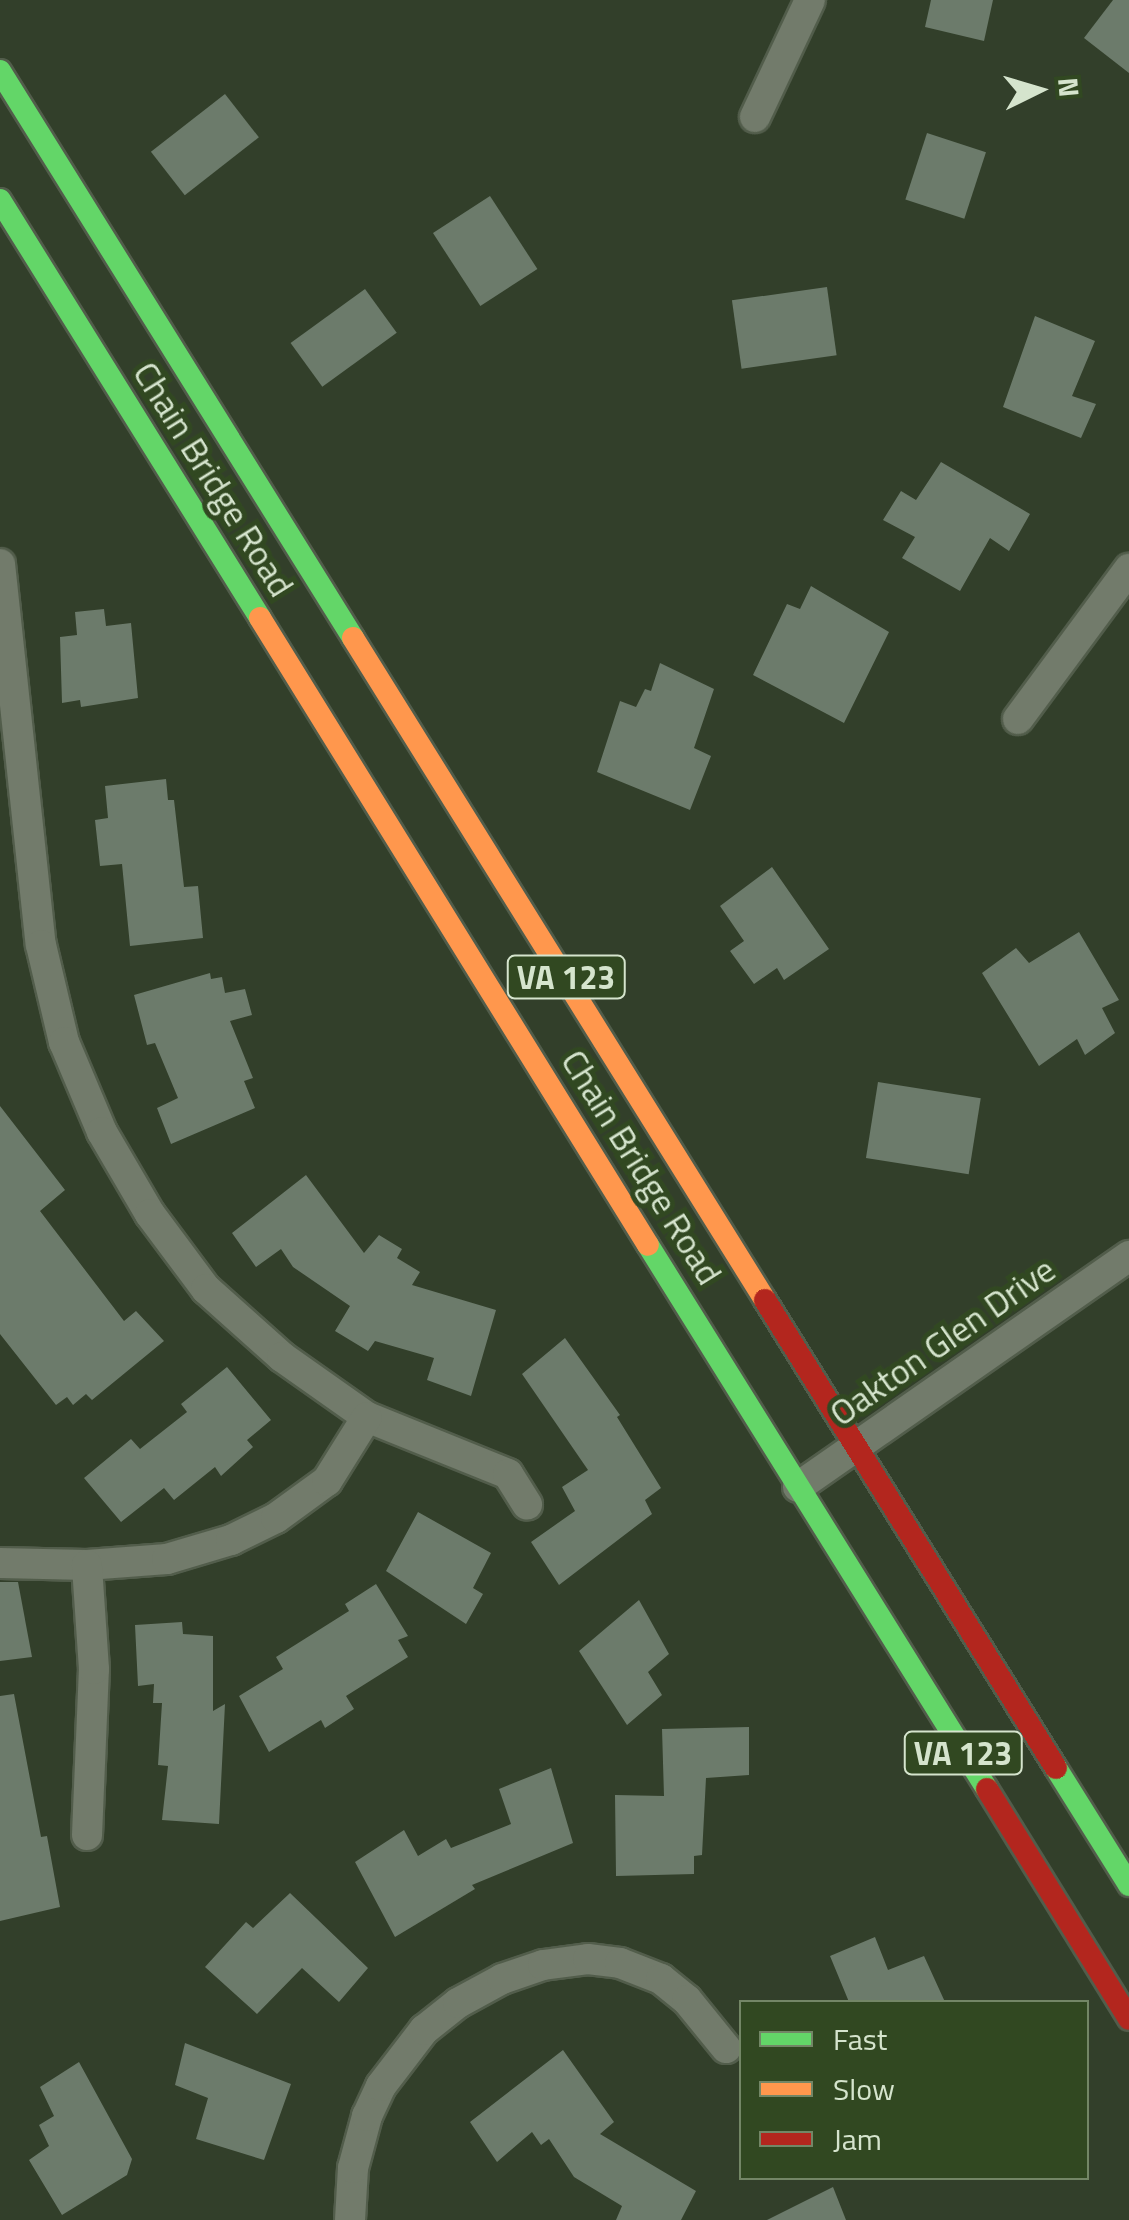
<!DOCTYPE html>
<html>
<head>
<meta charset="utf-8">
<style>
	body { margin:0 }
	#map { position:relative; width:1129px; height:2220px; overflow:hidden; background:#323f2a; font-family:"Titillium Web",sans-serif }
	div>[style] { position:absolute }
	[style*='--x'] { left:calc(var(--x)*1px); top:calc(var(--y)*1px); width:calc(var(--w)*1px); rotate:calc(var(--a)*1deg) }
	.building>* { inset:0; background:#6c7b6b; transform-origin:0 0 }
	.roads { filter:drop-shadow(2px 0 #525d4b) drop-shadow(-2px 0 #525d4b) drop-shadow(0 2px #525d4b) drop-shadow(0 -2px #525d4b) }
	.street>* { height:30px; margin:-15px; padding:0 15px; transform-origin:15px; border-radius:15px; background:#727b6b }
	.fast>* { height:22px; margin:-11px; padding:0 11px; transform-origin:11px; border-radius:11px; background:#63d668 }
	.slow>* { height:22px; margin:-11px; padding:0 11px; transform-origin:11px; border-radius:11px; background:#ff974d }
	.jam>* { height:22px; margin:-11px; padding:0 11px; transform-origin:11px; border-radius:11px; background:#b3261e }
	span { translate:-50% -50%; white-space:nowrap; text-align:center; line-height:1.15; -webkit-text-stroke:10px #314821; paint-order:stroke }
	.shield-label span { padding:2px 8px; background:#314821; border:2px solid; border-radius:8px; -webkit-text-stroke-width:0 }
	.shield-label { font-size:32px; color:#d5e4cd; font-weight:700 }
	.street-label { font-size:35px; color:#d5e4cd }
	.legend { position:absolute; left:739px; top:2000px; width:350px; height:180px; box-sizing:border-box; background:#314821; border:2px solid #738666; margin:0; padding:12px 18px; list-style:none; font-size:30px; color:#d5e4cd }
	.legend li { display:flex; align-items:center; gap:20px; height:50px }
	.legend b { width:50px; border:2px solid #738666 }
	.north { position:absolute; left:989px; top:40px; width:100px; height:100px; -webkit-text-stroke:8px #314821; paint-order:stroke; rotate:85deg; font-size:28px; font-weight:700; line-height:40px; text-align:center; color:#d5e4cd }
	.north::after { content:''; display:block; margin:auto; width:35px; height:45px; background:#d5e4cd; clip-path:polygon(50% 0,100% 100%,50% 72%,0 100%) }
</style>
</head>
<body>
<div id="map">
	<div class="building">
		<i style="clip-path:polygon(931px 0,993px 0,984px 41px,925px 27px)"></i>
		<i style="clip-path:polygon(1113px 0,1129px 0,1129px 73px,1084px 38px)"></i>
		<i style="left:225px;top:94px;width:55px;height:94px;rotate:52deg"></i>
		<i style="left:927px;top:133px;width:62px;height:70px;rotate:18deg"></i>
		<i style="left:490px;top:196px;width:87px;height:68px;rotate:57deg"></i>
		<i style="left:827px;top:287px;width:69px;height:96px;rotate:82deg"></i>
		<i style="left:365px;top:289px;width:54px;height:92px;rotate:54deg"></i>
		<i style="clip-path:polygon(1035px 316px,1095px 341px,1072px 396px,1096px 404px,1081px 438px,1003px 407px)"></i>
		<i style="clip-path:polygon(941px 462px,1030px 514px,1009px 551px,990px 538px,960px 591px,902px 558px,915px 537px,883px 520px,901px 491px,916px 500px)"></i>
		<i style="clip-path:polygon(811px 586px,889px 632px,844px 723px,753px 675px,787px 604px,800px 609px)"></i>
		<i style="clip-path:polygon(104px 609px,106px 626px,131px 623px,138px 698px,81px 707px,80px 700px,62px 703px,60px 637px,77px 635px,75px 612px)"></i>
		<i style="clip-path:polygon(660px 663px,714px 689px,694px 748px,711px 756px,690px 810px,597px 772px,620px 701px,636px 707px,645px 689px,651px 691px)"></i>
		<i style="clip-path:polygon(166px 779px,168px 800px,174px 800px,184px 887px,198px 886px,203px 938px,130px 946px,122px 864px,100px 866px,95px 820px,108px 818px,105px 786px)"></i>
		<i style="clip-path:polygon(772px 867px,829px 949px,784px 980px,777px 968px,754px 984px,730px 951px,744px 941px,720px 906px)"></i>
		<i style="clip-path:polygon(1079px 932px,1119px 1000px,1102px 1008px,1115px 1033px,1085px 1055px,1077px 1039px,1039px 1066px,982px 973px,1016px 948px,1029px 963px)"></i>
		<i style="clip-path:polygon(210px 973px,211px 979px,222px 977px,225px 993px,245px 989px,252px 1015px,230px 1021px,253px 1078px,244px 1081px,255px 1108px,171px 1144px,157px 1108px,178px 1098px,155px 1043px,147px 1045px,134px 995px)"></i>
		<i style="left:878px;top:1082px;width:104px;height:77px;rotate:9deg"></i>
		<i style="clip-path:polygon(0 1106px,65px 1190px,40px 1211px,124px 1321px,136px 1311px,164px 1341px,92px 1400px,86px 1394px,73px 1405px,67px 1397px,56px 1405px,0 1334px)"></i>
		<i style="clip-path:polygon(306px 1175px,364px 1253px,379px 1235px,402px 1249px,397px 1258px,420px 1272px,412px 1285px,496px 1310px,471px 1396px,427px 1380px,434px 1358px,375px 1341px,368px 1351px,335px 1331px,350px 1306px,293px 1267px,281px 1249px,256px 1267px,232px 1233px)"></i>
		<i style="clip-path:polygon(565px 1338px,620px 1415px,617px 1417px,661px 1488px,645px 1500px,652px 1514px,559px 1585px,531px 1542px,575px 1511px,562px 1487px,588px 1470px,522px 1374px)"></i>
		<i style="clip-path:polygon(227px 1367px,271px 1420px,247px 1440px,253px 1447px,221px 1476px,215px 1467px,174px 1500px,164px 1488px,121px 1522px,84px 1478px,131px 1439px,140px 1449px,187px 1412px,181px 1404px)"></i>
		<i style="clip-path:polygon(418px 1512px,491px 1553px,473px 1588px,483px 1594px,466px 1624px,386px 1571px)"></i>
		<i style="clip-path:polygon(0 1582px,18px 1582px,32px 1657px,0 1661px)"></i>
		<i style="clip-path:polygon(376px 1584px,408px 1636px,398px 1640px,408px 1657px,346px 1696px,354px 1709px,325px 1728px,321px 1720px,269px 1752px,239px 1696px,283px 1669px,276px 1657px,349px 1611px,345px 1604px)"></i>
		<i style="clip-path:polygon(639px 1600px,669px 1654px,648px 1672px,662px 1695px,627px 1725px,579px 1651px)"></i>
		<i style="clip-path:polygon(182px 1622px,183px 1634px,213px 1636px,213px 1711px,225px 1704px,219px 1824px,162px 1820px,168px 1766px,158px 1765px,162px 1703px,153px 1703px,154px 1684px,138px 1686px,135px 1625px)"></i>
		<i style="clip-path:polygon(14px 1694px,41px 1837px,47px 1836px,60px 1907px,0 1921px,0 1696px)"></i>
		<i style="clip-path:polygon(749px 1727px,749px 1775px,706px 1778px,702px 1855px,694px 1856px,694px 1874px,616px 1876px,615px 1795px,664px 1796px,662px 1729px)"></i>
		<i style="clip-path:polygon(551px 1768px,573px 1843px,472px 1885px,475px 1889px,395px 1937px,355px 1862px,404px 1830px,418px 1856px,446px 1839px,451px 1848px,511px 1824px,499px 1789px)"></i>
		<i style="clip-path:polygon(290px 1893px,368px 1968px,339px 2002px,302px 1968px,257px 2014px,205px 1967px,246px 1922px,253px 1928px)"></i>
		<i style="clip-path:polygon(875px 1937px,888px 1970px,924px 1956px,945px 2002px,849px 2002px,830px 1956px)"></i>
		<i style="clip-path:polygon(185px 2043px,291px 2084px,264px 2160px,196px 2139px,208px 2098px,175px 2085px)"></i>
		<i style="clip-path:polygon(563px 2050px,614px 2122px,600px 2134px,696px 2191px,681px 2220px,616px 2220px,622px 2206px,574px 2177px,549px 2139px,541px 2145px,532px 2132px,497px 2162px,470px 2122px)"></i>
		<i style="clip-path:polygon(79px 2062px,132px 2159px,127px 2175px,62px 2215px,29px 2160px,49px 2146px,39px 2125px,54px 2116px,40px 2087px)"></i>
		<i style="clip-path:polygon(833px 2187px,846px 2220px,767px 2220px)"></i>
	</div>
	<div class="roads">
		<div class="street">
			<i style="--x:755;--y:117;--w:129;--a:-64.8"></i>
			<i style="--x:0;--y:564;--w:383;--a:83.9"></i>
			<i style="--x:41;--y:945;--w:100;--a:76.7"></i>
			<i style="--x:64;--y:1042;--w:98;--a:67.1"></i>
			<i style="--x:102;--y:1132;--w:95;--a:59.7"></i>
			<i style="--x:150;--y:1214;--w:94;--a:53.3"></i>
			<i style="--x:206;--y:1289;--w:102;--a:41.8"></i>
			<i style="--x:282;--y:1357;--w:104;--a:35.2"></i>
			<i style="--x:367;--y:1417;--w:152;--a:22"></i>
			<i style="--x:508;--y:1474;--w:36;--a:58"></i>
			<i style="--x:1018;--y:719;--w:187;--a:-53.5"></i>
			<i style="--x:798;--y:1487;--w:404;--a:-34.9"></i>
			<i style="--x:0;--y:1563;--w:87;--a:1.3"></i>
			<i style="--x:87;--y:1565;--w:80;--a:-4.3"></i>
			<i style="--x:167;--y:1559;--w:67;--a:-16.5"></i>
			<i style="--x:231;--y:1540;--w:50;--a:-26.1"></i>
			<i style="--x:276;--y:1518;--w:63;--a:-36"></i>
			<i style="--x:327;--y:1481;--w:75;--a:-58"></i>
			<i style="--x:87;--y:1835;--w:166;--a:-87.6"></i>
			<i style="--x:94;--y:1669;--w:104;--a:-93.9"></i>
			<i style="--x:350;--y:2220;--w:52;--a:-86.7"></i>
			<i style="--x:353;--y:2168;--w:54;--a:-74.9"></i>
			<i style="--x:367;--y:2116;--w:33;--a:-65"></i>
			<i style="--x:381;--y:2086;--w:71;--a:-52.5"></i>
			<i style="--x:424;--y:2030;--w:43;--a:-38.5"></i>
			<i style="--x:458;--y:2003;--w:50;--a:-28.6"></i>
			<i style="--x:502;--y:1979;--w:43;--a:-18.9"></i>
			<i style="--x:543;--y:1965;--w:45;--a:-7.6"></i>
			<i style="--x:588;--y:1959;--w:32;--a:7"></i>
			<i style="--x:620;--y:1963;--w:44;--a:21.3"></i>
			<i style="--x:661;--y:1979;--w:33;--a:39"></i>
			<i style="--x:687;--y:2000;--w:62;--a:50.9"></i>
		</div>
		<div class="fast">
			<i style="--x:0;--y:71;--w:668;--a:58.09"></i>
			<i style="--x:0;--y:200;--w:492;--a:58.1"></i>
			<i style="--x:648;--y:1245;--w:641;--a:58.07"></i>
			<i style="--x:1056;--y:1768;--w:138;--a:58"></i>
		</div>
		<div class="slow">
			<i style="--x:260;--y:618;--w:737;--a:58.25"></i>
			<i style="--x:353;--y:638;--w:780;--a:58.1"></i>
		</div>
		<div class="jam">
			<i style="--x:765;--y:1300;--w:551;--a:58.13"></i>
			<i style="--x:987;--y:1789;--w:270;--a:58.3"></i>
		</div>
	</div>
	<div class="shield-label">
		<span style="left:566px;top:977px">VA 123</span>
		<span style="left:963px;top:1753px">VA 123</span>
	</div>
	<div class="street-label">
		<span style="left:214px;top:479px;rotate:58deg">Chain Bridge Road</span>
		<span style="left:642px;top:1167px;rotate:58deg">Chain Bridge Road</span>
		<span style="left:942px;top:1341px;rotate:-35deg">Oakton Glen Drive</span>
	</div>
	<ul class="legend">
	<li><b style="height:12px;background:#63d668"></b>Fast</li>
	<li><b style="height:12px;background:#ff974d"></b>Slow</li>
	<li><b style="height:12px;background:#b3261e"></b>Jam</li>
	</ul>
	<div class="north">N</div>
</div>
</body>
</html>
